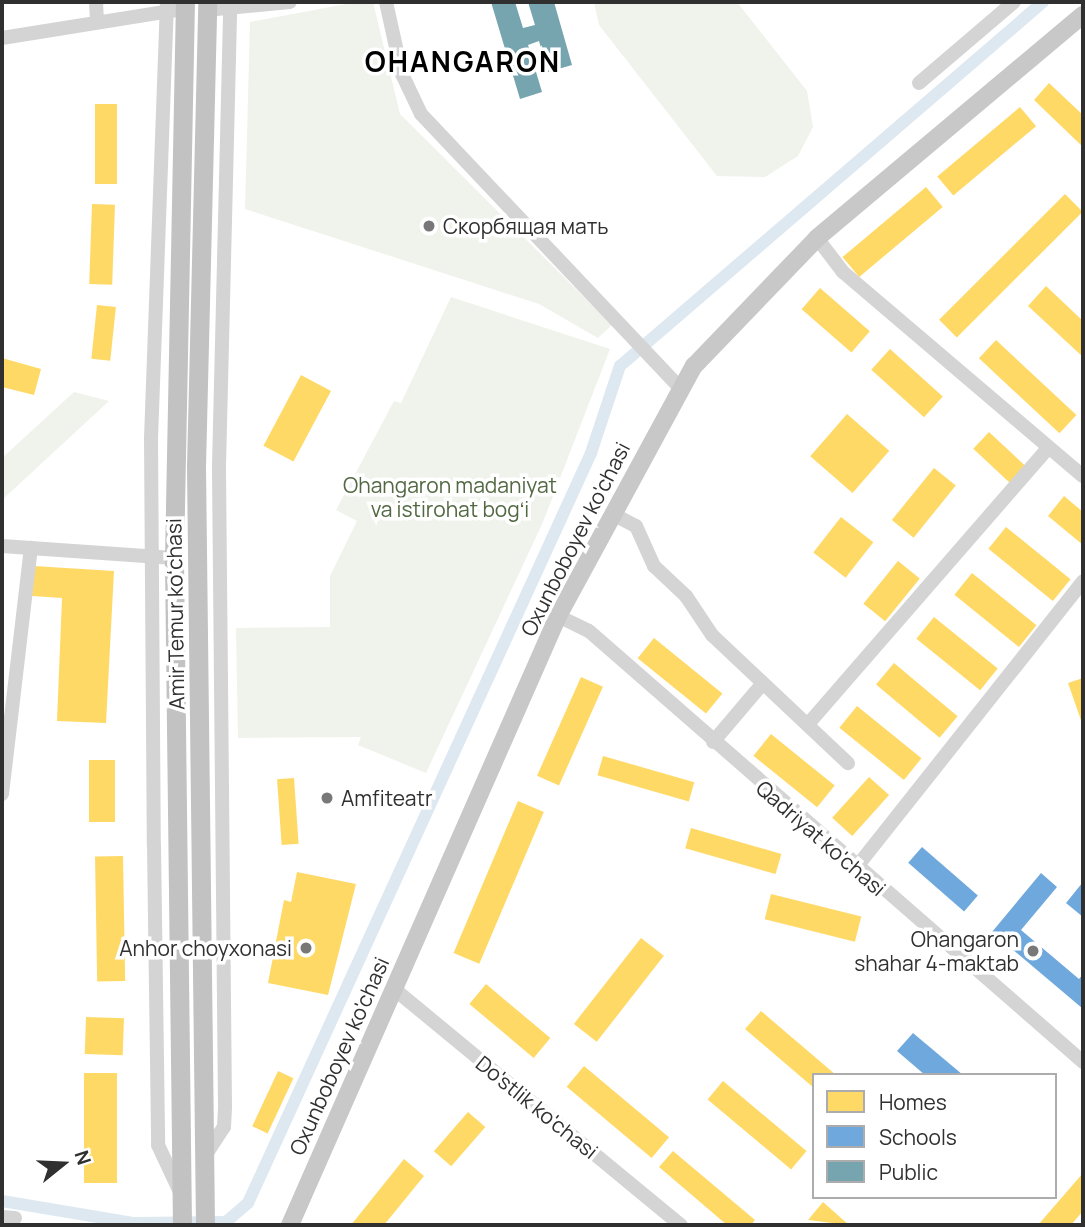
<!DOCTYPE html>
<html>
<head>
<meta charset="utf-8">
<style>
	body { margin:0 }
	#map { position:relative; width:1085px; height:1227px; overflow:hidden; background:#fff; font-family:Manrope,sans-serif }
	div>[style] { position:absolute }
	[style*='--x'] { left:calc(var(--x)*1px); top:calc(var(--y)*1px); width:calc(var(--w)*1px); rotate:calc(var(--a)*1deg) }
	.green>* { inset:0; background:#f0f3ec }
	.homes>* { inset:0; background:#ffd966; transform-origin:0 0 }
	.schools>* { inset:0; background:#6fa8dc; transform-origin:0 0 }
	.public>* { inset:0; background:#76a5af }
	.canal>* { height:12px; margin:-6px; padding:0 6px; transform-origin:6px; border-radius:6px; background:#dde8f0 }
	.minor>* { height:14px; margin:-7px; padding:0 7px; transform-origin:7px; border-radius:7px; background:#d4d4d4 }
	.major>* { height:18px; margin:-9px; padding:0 9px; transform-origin:9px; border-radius:9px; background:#c8c8c8 }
	.highway>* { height:19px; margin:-9.5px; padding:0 9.5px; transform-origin:9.5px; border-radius:9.5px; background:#c2c2c2 }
	.dots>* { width:19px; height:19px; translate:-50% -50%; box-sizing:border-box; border:4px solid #fff; border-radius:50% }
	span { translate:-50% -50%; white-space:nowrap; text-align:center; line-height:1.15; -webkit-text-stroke:7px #fff; paint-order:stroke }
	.poi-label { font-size:21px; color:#303030 }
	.left { translate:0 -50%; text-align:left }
	.right { translate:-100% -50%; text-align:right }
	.park-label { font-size:21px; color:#526842 }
	.street-label { font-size:21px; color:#303030 }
	.district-label { font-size:28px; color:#000; font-weight:700; letter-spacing:2px }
	.frame { position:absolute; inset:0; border:4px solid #303030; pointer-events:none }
	.legend { position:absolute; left:812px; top:1073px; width:245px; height:126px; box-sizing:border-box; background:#fff; border:2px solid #acacac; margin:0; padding:9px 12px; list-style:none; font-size:21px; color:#303030 }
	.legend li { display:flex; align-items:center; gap:14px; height:35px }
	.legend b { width:35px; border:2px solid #acacac }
	.north { position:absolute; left:28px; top:1129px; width:70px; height:70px; -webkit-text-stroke:5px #fff; paint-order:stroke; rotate:72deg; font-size:19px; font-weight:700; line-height:28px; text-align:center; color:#303030 }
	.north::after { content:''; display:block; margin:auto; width:24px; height:32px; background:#303030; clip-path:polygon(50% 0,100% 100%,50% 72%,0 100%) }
</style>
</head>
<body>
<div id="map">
	<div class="green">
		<i style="clip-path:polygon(357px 2px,373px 2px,400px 114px,612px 325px,598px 338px,539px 304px,245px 209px,250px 22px)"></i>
		<i style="clip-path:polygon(594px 2px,737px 2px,807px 91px,813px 127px,798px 156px,765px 177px,717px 176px,599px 25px)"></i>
		<i style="clip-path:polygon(451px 297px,610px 349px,543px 522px,426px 773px,358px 745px,361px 737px,238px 738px,236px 628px,330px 627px,330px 576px,357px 521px,336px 510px,394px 401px,401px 403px)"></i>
		<i style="clip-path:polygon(74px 392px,109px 401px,2px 500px,2px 458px)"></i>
	</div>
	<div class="homes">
		<i style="clip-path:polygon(1049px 83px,1083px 115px,1083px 147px,1034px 100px)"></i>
		<i style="left:95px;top:104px;width:22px;height:80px"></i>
		<i style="left:1020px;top:107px;width:25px;height:108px;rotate:50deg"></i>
		<i style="left:926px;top:187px;width:26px;height:109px;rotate:50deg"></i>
		<i style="left:1065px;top:194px;width:25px;height:178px;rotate:45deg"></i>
		<i style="left:92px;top:204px;width:23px;height:80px;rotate:2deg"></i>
		<i style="clip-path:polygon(1046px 286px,1083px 321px,1083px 357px,1028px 306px)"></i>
		<i style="left:820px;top:288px;width:66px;height:28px;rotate:41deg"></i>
		<i style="left:97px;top:305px;width:19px;height:54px;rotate:6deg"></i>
		<i style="left:996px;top:340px;width:110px;height:25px;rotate:43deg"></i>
		<i style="left:890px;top:349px;width:71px;height:28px;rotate:42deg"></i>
		<i style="clip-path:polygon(2px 358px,41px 369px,34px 395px,2px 387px)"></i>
		<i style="left:301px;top:375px;width:34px;height:80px;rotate:28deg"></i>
		<i style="left:847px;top:414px;width:56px;height:56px;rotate:41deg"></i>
		<i style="left:989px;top:432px;width:53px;height:23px;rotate:43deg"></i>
		<i style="left:934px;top:468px;width:28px;height:67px;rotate:39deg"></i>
		<i style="clip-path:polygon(1064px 496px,1083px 512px,1083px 545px,1048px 516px)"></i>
		<i style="left:841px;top:517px;width:41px;height:45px;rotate:38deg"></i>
		<i style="left:1006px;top:527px;width:83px;height:28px;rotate:39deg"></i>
		<i style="left:898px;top:561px;width:28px;height:55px;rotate:39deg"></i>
		<i style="clip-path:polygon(34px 566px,114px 571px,106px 723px,57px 721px,62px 598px,32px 596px)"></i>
		<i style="left:972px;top:573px;width:83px;height:28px;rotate:39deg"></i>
		<i style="left:934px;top:617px;width:82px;height:28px;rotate:39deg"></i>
		<i style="left:654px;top:638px;width:88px;height:26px;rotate:39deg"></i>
		<i style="left:894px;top:663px;width:83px;height:28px;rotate:40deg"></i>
		<i style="left:581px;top:677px;width:24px;height:108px;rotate:24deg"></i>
		<i style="clip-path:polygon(1083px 678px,1083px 726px,1068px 683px)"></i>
		<i style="left:857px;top:706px;width:83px;height:28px;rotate:39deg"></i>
		<i style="left:771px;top:734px;width:82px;height:28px;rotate:39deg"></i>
		<i style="left:603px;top:756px;width:95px;height:20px;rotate:16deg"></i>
		<i style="left:89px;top:760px;width:26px;height:62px"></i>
		<i style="left:869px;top:777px;width:27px;height:55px;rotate:42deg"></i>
		<i style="left:294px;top:778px;width:66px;height:17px;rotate:86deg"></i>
		<i style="left:518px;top:801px;width:28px;height:165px;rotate:23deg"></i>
		<i style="left:691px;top:828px;width:94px;height:21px;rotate:16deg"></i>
		<i style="left:123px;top:856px;width:125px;height:28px;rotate:89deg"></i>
		<i style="clip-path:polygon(297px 872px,356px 884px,328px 995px,268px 983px,284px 900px,291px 902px)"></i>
		<i style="left:771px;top:894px;width:93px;height:26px;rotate:14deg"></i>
		<i style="left:641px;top:938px;width:29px;height:109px;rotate:38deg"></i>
		<i style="left:486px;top:984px;width:84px;height:26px;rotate:40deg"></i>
		<i style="clip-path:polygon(761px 1011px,836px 1075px,814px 1075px,814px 1088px,745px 1029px)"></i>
		<i style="left:86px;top:1017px;width:38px;height:37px;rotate:2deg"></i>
		<i style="left:584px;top:1066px;width:111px;height:27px;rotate:40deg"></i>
		<i style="left:278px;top:1071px;width:17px;height:61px;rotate:25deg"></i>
		<i style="left:84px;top:1073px;width:33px;height:110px"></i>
		<i style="left:723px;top:1081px;width:109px;height:24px;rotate:40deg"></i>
		<i style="left:468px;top:1112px;width:23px;height:52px;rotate:41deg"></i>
		<i style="clip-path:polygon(673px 1151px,755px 1220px,751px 1225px,727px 1225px,659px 1167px)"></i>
		<i style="clip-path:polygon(404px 1159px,424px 1176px,384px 1225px,351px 1225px)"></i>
		<i style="clip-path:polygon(1083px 1173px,1083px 1211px,1071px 1225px,1038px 1225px)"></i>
		<i style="clip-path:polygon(823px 1202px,849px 1225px,808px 1220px)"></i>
	</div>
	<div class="schools">
		<i style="left:922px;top:847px;width:74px;height:21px;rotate:41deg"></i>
		<i style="clip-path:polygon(1041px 873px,1057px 887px,1021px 930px,1079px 979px,1083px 974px,1082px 1008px,992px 932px)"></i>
		<i style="clip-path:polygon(1083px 882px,1083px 917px,1066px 903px)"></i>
		<i style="clip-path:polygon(913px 1033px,963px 1075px,925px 1075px,897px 1051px)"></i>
	</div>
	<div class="public">
		<i style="clip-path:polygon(491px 2px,515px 2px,523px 28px,535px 25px,528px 2px,554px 2px,572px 65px,548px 72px,539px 41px,528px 45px,542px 92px,520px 99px)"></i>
	</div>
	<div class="canal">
		<i style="--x:2;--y:1201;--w:134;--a:9.5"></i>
		<i style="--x:134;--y:1223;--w:92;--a:-0.6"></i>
		<i style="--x:226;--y:1222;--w:29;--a:-41"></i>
		<i style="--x:248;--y:1203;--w:825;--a:-65.42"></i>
		<i style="--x:591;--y:453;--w:92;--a:-71.6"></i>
		<i style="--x:620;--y:366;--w:558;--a:-40.71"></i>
	</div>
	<div class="minor">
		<i style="--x:96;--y:2;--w:20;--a:87"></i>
		<i style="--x:167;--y:2;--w:437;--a:92.1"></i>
		<i style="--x:151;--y:439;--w:407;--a:89.6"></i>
		<i style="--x:154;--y:846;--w:299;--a:89.2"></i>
		<i style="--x:158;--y:1145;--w:52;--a:64.9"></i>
		<i style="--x:386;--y:2;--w:74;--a:77.5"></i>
		<i style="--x:402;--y:74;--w:44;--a:64.6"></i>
		<i style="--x:421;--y:114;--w:377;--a:46.6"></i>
		<i style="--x:206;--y:10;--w:84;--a:-5.4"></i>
		<i style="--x:2;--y:38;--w:176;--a:-9.1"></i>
		<i style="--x:919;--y:83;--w:125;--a:-40.5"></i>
		<i style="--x:817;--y:238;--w:43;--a:52.6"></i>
		<i style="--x:843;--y:272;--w:315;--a:40.4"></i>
		<i style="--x:613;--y:514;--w:26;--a:28"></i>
		<i style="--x:636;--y:526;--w:44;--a:65.8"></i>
		<i style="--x:654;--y:566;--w:44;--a:43.2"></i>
		<i style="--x:686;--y:596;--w:47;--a:56.3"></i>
		<i style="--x:712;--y:635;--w:187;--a:43.3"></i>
		<i style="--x:2;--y:546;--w:172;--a:4"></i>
		<i style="--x:558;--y:616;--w:34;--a:26"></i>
		<i style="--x:589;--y:631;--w:656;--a:41.1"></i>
		<i style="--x:809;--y:723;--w:364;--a:-49"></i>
		<i style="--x:713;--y:742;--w:77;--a:-49.7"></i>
		<i style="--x:2;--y:794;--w:248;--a:-83.3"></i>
		<i style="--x:855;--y:869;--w:367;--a:-51.6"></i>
		<i style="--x:393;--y:988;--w:373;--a:39.5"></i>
		<i style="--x:205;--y:1156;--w:35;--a:-57"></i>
		<i style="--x:224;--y:1127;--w:20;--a:-87"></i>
		<i style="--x:225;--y:1107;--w:641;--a:-90.54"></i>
		<i style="--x:219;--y:466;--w:464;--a:-88.6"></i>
		<i style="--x:2;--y:1217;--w:13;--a:4"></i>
	</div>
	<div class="major">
		<i style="--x:290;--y:1225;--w:665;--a:-66.25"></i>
		<i style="--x:558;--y:616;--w:285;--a:-61.5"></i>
		<i style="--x:694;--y:366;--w:178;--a:-46.1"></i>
		<i style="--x:817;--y:238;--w:347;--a:-40"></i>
	</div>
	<div class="highway">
		<i style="--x:182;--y:1225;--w:667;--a:-90.69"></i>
		<i style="--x:174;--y:558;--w:556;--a:-88.87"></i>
		<i style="--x:205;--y:1225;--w:759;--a:-90.68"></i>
		<i style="--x:196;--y:466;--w:464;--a:-88.6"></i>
	</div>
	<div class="dots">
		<i style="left:429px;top:226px;background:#787878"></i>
		<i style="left:327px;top:798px;background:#787878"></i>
		<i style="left:306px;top:948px;background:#787878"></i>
		<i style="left:1033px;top:951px;background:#787878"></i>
	</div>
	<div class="poi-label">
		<span class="left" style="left:443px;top:226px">Скорбящая мать</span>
		<span class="left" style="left:341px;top:798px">Amfiteatr</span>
		<span class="right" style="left:1019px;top:951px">Ohangaron<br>shahar 4-maktab</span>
		<span class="right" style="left:292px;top:948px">Anhor choyxonasi</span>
	</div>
	<div class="park-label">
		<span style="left:450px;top:497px">Ohangaron madaniyat<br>va istirohat bogʻi</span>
	</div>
	<div class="street-label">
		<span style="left:575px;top:539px;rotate:-63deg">Oxunboboyev ko'chasi</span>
		<span style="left:175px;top:614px;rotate:-91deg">Amir Temur koʻchasi</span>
		<span style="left:821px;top:838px;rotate:41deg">Qadriyat ko'chasi</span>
		<span style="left:339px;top:1056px;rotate:-66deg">Oxunboboyev ko'chasi</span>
		<span style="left:537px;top:1107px;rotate:39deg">Do'stlik ko'chasi</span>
	</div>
	<div class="district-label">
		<span style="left:463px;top:61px">OHANGARON</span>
	</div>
	<div class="frame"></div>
	<ul class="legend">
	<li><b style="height:19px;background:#ffd966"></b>Homes</li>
	<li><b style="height:19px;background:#6fa8dc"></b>Schools</li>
	<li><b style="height:19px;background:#76a5af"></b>Public</li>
	</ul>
	<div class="north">N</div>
</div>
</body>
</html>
